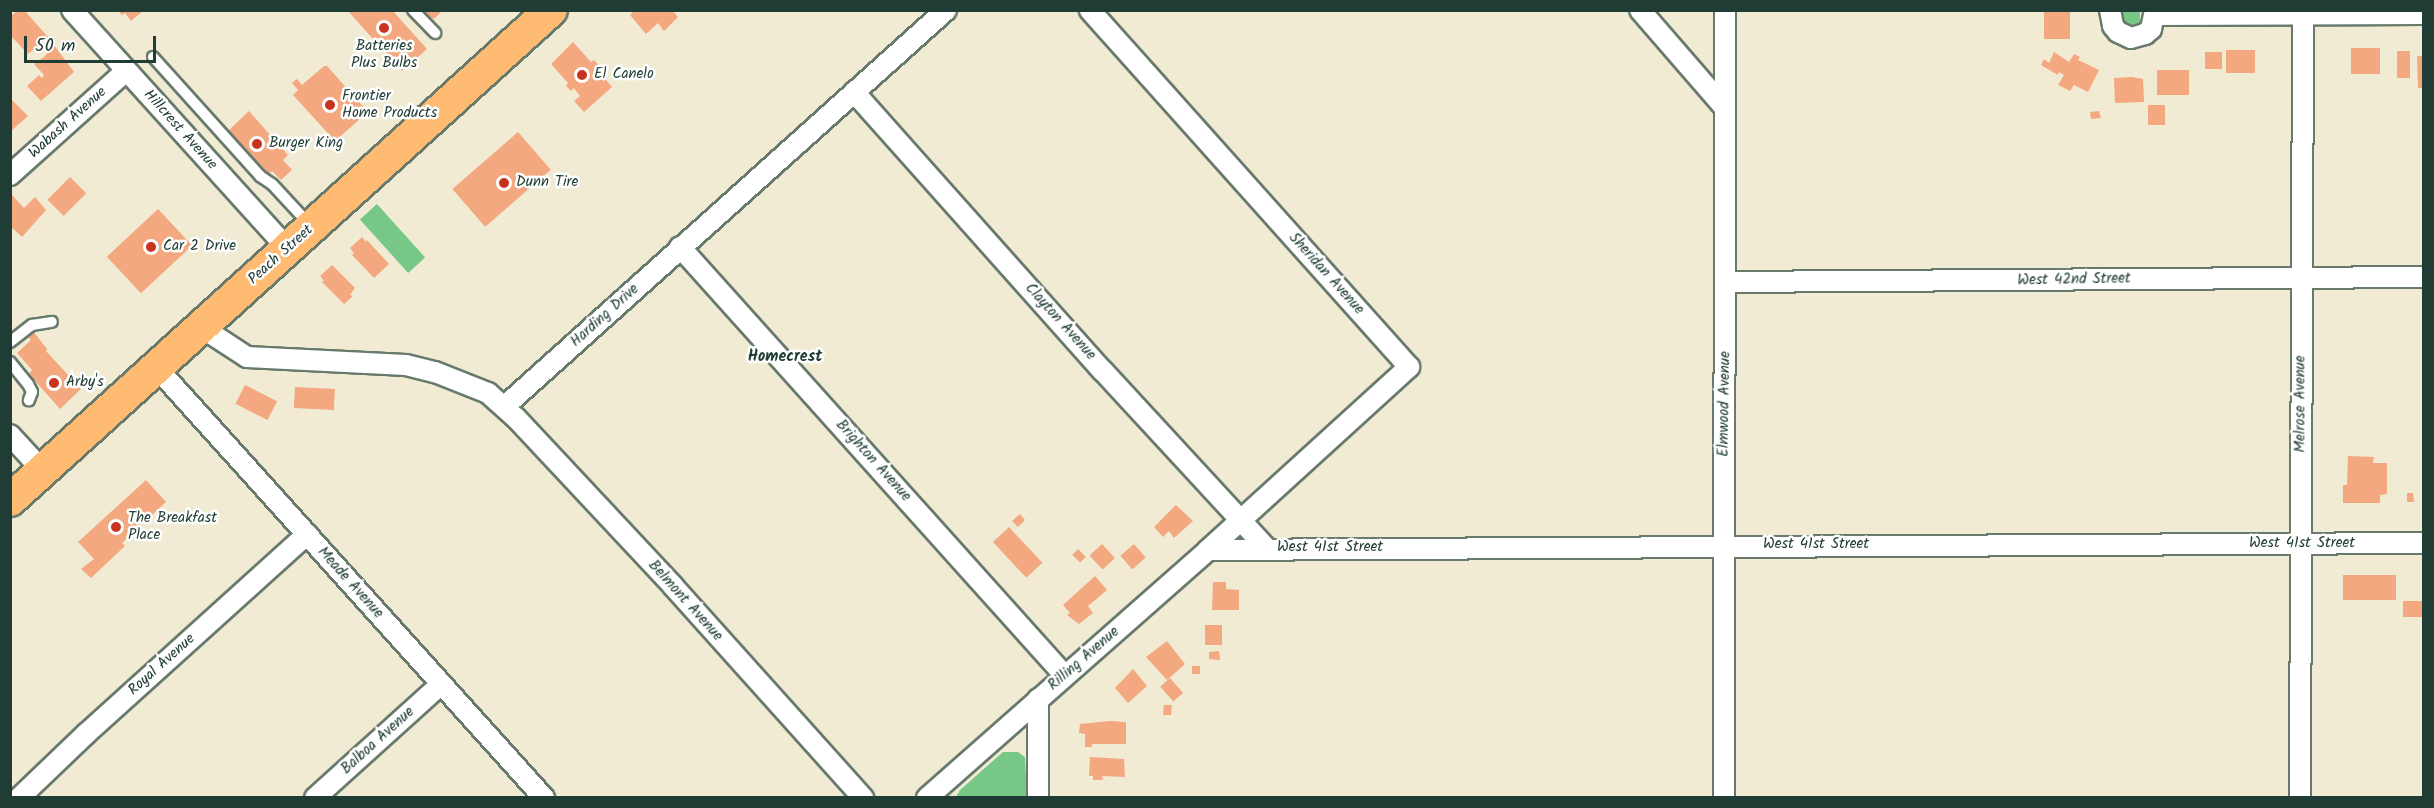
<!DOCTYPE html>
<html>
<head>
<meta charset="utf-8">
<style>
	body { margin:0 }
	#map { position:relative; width:2434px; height:808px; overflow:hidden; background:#f1ebd4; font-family:Kalam,sans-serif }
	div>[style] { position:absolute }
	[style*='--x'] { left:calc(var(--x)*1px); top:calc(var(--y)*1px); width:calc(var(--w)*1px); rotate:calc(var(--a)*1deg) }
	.green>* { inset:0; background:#77c787; transform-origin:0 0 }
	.building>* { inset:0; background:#f3a880; transform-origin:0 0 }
	.roads { filter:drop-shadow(2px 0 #687a6c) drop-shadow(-2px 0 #687a6c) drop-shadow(0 2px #687a6c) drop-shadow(0 -2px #687a6c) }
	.service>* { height:10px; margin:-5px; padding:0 5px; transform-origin:5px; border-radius:5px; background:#fff }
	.minor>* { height:20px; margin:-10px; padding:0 10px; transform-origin:10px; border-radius:10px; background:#fff }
	.primary>* { height:32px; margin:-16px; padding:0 16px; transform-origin:16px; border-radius:16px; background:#ffbb71 }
	.dots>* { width:16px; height:16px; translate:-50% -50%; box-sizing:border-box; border:3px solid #fff; border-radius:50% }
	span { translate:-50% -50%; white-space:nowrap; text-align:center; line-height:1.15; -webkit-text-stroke:5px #fff; paint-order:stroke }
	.poi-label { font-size:15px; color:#1f3d34 }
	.left { translate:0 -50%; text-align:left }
	.street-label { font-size:15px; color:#1f3d34 }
	.neighbourhood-label { font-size:16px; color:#1f3d34; font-weight:700 }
	.frame { position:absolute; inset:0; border:12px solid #1f3d34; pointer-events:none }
	.scale { position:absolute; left:24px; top:36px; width:132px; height:27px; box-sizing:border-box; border:3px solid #1f3d34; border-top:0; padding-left:8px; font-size:18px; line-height:21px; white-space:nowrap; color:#1f3d34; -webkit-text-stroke:4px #fff; paint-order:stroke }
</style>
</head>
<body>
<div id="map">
	<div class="green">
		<i style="clip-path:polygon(2120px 11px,2140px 11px,2140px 22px,2135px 25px,2123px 23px)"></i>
		<i style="left:377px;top:204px;width:72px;height:23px;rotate:48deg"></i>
		<i style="clip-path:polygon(1003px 752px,1018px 752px,1025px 757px,1027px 797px,956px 797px,960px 790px)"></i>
	</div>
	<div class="building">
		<i style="clip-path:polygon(18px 10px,24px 10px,48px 37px,28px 54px,10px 35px,10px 17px)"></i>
		<i style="clip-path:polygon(117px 10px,144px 10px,131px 21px,125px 13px,122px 15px)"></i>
		<i style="clip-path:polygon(347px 10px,392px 10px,427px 49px,402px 71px)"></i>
		<i style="clip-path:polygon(417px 10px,443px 10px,434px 19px)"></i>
		<i style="clip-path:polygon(635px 10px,672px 10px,678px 17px,664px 31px,658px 23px,646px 34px,630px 15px)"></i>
		<i style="left:2044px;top:10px;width:26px;height:29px"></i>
		<i style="clip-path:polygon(573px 42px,591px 62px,594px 60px,599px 65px,596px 68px,612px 87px,584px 112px,574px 101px,580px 96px,574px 88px,571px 91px,566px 86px,568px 83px,551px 64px)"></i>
		<i style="clip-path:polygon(54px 45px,74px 72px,41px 101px,27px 86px,39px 75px,42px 78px,44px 75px,34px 64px,44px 57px)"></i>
		<i style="left:2351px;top:48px;width:29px;height:26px"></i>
		<i style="left:2226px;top:50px;width:29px;height:23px"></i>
		<i style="left:2397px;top:51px;width:13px;height:27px"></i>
		<i style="clip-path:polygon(2054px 52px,2069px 62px,2074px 54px,2080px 57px,2078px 60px,2099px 70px,2088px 92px,2074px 85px,2070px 91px,2058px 85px,2064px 75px,2059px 72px,2058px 75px,2041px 65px,2044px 59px,2049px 63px)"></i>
		<i style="left:2205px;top:52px;width:17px;height:17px"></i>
		<i style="clip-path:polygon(2417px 56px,2424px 56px,2424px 88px,2418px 88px)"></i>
		<i style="clip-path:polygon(324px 66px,327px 66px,368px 112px,335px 141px,293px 95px,298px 90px,292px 83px,297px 79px,302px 85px)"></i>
		<i style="left:2157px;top:70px;width:32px;height:25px"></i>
		<i style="clip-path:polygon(2132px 77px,2143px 79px,2144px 102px,2115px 103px,2114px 78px)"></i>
		<i style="clip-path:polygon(10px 98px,28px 116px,10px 132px)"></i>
		<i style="left:2148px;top:105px;width:17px;height:20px"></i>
		<i style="clip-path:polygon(249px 111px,288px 155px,283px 160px,292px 170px,281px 180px,272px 171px,267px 175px,228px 131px)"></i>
		<i style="clip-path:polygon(2099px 111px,2101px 118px,2091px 119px,2090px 112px)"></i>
		<i style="left:518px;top:132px;width:50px;height:87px;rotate:49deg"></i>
		<i style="left:70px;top:177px;width:23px;height:32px;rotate:45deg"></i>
		<i style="clip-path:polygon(12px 195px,24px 208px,35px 197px,46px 210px,22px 237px,10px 226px)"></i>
		<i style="left:158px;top:209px;width:50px;height:70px;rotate:47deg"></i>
		<i style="clip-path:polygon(362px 237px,366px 242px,367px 240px,389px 264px,374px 278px,352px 255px,354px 253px,350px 248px)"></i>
		<i style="clip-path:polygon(332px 265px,355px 288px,350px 295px,353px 296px,344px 304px,322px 282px,324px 281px,320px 276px)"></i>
		<i style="clip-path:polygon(33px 331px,47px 349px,46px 351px,81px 389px,60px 409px,29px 374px,32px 370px,17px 353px,31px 340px,27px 336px)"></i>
		<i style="left:245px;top:385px;width:36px;height:21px;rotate:27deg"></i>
		<i style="left:295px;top:387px;width:40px;height:21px;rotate:3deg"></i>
		<i style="clip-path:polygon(2348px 456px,2374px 457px,2373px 463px,2387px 463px,2387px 494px,2380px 495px,2380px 503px,2343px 503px,2343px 485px,2347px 485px)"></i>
		<i style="clip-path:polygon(146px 480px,166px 502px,122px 543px,125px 546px,91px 578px,81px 569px,94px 559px,78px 542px)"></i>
		<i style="clip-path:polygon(2407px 493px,2413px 493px,2414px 502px,2407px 502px)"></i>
		<i style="clip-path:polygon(1176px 505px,1193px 521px,1174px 538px,1169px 531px,1163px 537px,1154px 527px)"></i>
		<i style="clip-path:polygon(1020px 514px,1025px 520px,1018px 527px,1012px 521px)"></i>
		<i style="left:1009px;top:527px;width:49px;height:22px;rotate:47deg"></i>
		<i style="left:1102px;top:544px;width:19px;height:17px;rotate:47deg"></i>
		<i style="left:1134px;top:544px;width:18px;height:18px;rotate:49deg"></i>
		<i style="left:1078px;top:549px;width:11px;height:8px;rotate:45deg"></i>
		<i style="left:2343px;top:575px;width:53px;height:25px"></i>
		<i style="clip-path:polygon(1095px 576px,1107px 590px,1088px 606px,1093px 613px,1079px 624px,1067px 615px,1070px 613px,1063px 605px)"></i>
		<i style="clip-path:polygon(1213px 582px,1226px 582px,1226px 589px,1239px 590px,1239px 610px,1212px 610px)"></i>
		<i style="left:2424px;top:601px;width:16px;height:21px;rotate:90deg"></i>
		<i style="left:1205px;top:625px;width:17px;height:20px"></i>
		<i style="clip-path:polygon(1167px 641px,1185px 664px,1167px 680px,1146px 657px)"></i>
		<i style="clip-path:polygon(1219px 651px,1220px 660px,1209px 659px,1209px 652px)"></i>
		<i style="left:1192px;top:666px;width:8px;height:8px"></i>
		<i style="clip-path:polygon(1133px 669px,1147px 686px,1128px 703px,1115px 688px)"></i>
		<i style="left:1170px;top:678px;width:20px;height:13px;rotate:49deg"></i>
		<i style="clip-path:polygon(1164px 705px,1172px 705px,1171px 715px,1163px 715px)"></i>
		<i style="clip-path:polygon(1110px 721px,1126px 722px,1126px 744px,1092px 744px,1092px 747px,1085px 747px,1085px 734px,1079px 733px,1080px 724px)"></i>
		<i style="clip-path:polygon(1090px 757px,1124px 759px,1125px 777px,1102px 776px,1103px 780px,1093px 780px,1093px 776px,1089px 776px)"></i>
	</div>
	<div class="roads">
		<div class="service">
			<i style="--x:413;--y:10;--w:32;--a:46"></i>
			<i style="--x:153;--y:57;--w:160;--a:48"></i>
			<i style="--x:260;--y:176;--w:14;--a:34"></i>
			<i style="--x:272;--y:184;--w:56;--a:47.2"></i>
			<i style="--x:10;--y:342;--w:28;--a:-38"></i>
			<i style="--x:32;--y:325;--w:20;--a:-9"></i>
			<i style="--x:10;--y:362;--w:28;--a:51"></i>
			<i style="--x:28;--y:384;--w:9;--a:63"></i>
			<i style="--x:32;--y:392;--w:9;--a:111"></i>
		</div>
		<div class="minor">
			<i style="--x:72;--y:10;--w:322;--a:47.9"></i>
			<i style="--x:1640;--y:10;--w:128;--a:49.1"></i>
			<i style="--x:2110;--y:10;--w:16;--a:79"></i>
			<i style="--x:2113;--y:26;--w:8;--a:50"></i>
			<i style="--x:2118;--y:32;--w:14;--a:25"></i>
			<i style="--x:2131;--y:38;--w:15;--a:-16"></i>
			<i style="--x:2145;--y:34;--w:8;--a:-40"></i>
			<i style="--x:2151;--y:29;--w:19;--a:-78"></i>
			<i style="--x:2156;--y:15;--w:268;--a:-0.2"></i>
			<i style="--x:854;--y:92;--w:374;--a:48.3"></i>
			<i style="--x:1103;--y:371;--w:242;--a:47.3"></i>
			<i style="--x:10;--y:175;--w:156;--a:-41.9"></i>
			<i style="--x:680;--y:247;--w:576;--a:48.09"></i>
			<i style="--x:1725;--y:282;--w:699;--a:-0.41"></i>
			<i style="--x:201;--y:327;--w:55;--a:33.1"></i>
			<i style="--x:247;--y:357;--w:159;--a:2.9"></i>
			<i style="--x:406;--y:365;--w:30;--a:14"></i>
			<i style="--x:435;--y:372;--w:57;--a:21.6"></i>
			<i style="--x:488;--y:393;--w:38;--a:42"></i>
			<i style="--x:516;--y:418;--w:230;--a:46.9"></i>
			<i style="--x:673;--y:586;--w:285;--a:48.1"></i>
			<i style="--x:157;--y:368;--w:579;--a:48.01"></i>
			<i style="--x:505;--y:406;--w:593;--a:-41.92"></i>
			<i style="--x:10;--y:435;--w:49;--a:47.5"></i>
			<i style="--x:1208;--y:550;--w:1216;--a:-0.33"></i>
			<i style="--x:19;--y:798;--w:93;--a:-43.7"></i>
			<i style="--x:86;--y:734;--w:298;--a:-42.1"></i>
			<i style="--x:315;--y:798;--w:170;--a:-42.1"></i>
			<i style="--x:927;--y:798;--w:375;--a:-41.4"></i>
			<i style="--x:1208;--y:550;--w:272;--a:-42.3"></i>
			<i style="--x:1409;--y:367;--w:479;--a:-131.8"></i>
			<i style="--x:1038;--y:798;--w:99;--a:-90"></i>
			<i style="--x:1724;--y:798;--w:788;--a:-89.93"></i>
			<i style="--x:2300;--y:798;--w:788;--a:-89.78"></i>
		</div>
		<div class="primary">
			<i style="--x:10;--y:500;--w:730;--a:-42.17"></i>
		</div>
	</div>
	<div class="dots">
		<i style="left:384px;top:28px;background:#c8321e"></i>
		<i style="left:582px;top:75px;background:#c8321e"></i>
		<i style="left:330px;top:105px;background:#c8321e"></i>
		<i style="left:257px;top:144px;background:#c8321e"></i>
		<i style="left:504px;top:183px;background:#c8321e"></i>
		<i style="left:151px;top:247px;background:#c8321e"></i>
		<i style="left:54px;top:383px;background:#c8321e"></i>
		<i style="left:116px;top:527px;background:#c8321e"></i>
	</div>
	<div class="poi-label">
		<span style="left:384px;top:55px">Batteries<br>Plus Bulbs</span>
		<span class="left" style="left:594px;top:75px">El Canelo</span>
		<span class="left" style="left:342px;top:105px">Frontier<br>Home Products</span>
		<span class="left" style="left:269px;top:144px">Burger King</span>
		<span class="left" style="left:516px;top:183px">Dunn Tire</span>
		<span class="left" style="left:163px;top:247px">Car 2 Drive</span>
		<span class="left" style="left:66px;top:383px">Arby's</span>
		<span class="left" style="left:128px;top:527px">The Breakfast<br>Place</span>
	</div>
	<div class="street-label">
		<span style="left:68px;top:123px;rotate:-42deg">Wabash Avenue</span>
		<span style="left:180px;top:130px;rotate:48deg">Hillcrest Avenue</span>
		<span style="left:281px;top:255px;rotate:-42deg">Peach Street</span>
		<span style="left:1326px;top:274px;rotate:48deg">Sheridan Avenue</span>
		<span style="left:2074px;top:280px;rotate:-1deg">West 42nd Street</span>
		<span style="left:605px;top:316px;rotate:-42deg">Harding Drive</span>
		<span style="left:1060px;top:322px;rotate:48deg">Clayton Avenue</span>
		<span style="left:1725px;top:404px;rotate:-89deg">Elmwood Avenue</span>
		<span style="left:2301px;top:404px;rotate:-90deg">Melrose Avenue</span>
		<span style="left:873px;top:461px;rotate:48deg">Brighton Avenue</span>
		<span style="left:2302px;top:544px">West 41st Street</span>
		<span style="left:1816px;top:545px">West 41st Street</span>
		<span style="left:1330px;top:548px">West 41st Street</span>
		<span style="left:350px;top:583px;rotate:48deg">Meade Avenue</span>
		<span style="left:685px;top:601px;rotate:48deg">Belmont Avenue</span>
		<span style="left:1084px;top:659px;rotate:-41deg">Rilling Avenue</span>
		<span style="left:162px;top:665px;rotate:-42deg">Royal Avenue</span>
		<span style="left:378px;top:741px;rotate:-42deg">Balboa Avenue</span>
	</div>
	<div class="neighbourhood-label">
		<span style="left:785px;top:357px">Homecrest</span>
	</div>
	<div class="frame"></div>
	<div class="scale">50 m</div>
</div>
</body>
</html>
